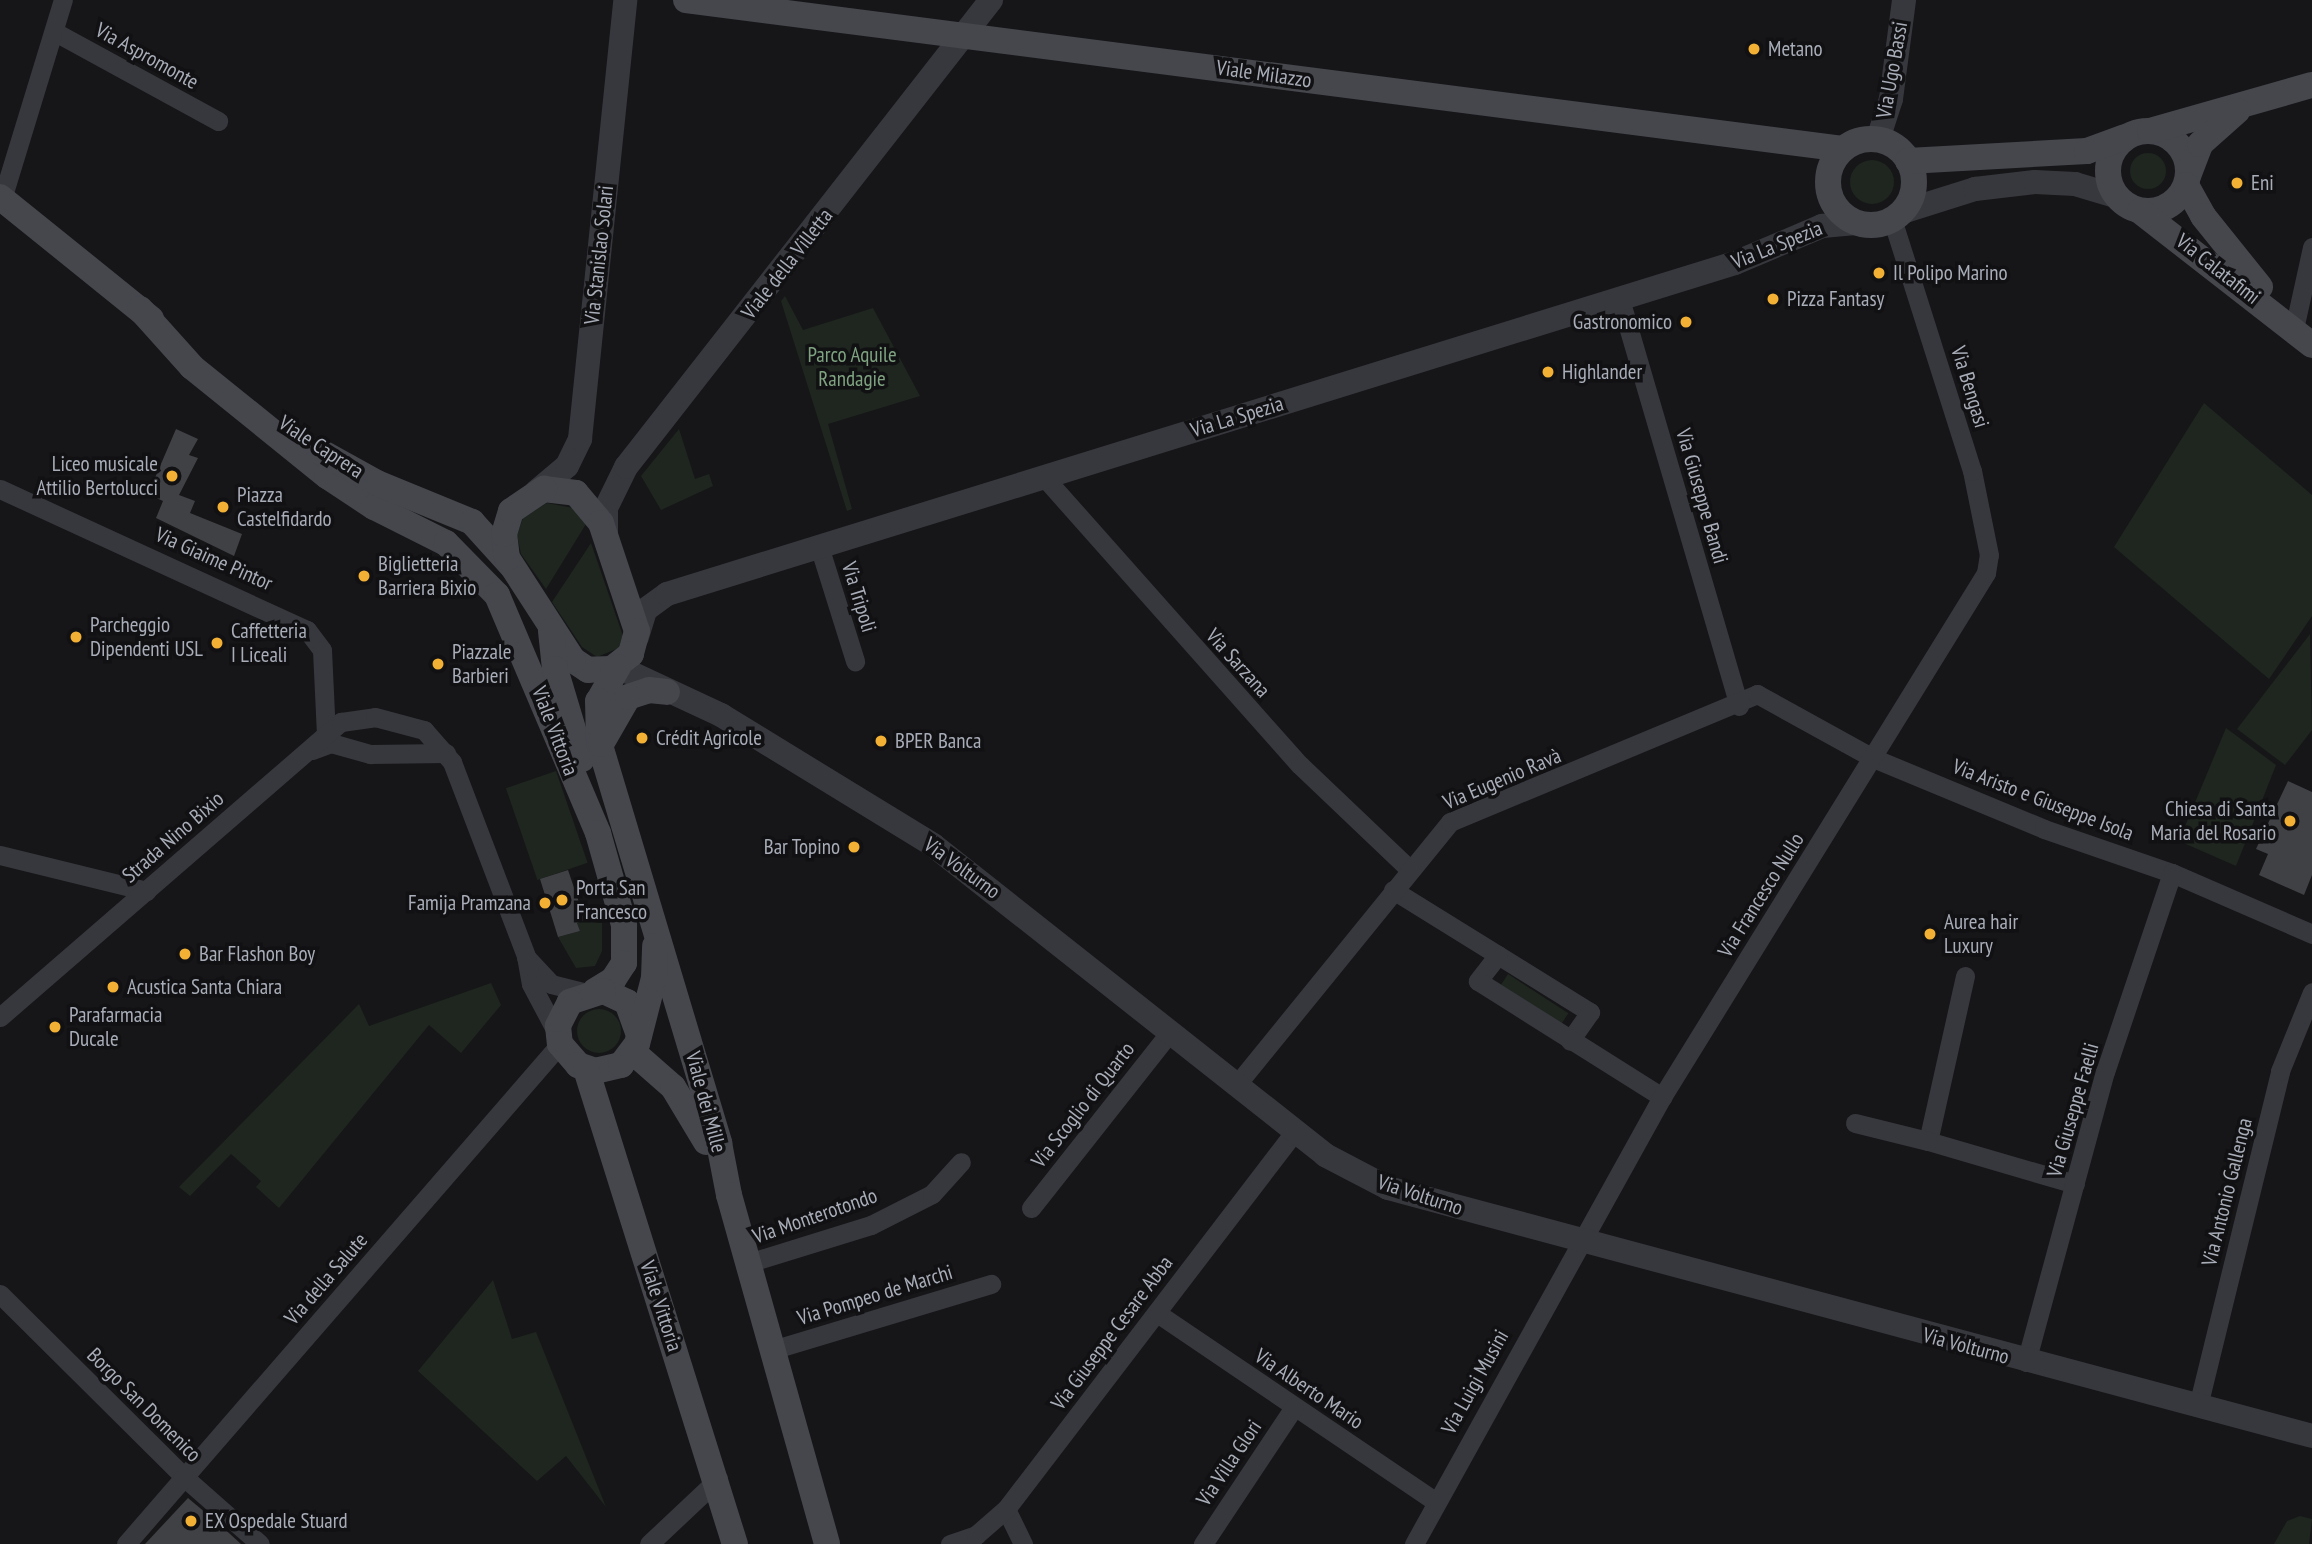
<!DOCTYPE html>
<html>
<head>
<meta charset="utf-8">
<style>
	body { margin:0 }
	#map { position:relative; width:2312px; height:1544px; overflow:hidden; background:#161618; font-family:"PT Sans Narrow",sans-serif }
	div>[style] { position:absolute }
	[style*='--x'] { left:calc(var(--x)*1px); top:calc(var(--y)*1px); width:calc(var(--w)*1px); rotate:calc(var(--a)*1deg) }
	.green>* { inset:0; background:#1e261f; transform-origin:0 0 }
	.round { border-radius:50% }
	.building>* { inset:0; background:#404145 }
	.minor>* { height:19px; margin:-9.5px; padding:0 9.5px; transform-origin:9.5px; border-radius:9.5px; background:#37383d }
	.tertiary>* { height:24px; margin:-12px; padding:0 12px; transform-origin:12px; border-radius:12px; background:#37383d }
	.secondary>* { height:26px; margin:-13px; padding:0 13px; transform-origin:13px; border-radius:13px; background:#45474d }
	.secondary>.ring { margin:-13px; padding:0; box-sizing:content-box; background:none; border:26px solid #45474d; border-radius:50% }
	.dots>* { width:19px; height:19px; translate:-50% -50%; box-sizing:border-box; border:4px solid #111113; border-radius:50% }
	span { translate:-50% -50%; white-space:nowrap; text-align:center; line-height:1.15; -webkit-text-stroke:7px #111113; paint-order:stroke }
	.poi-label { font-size:21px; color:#a8adb8 }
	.left { translate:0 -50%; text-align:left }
	.right { translate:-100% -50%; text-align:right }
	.street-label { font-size:21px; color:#a8adb8 }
	.park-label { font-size:21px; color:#7fa381 }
</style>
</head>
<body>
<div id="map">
	<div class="green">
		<i class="round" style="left:2130px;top:153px;width:36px;height:36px"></i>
		<i class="round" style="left:1850px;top:160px;width:44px;height:44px"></i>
		<i style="clip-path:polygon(785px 296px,803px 330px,873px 308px,920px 396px,828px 424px,852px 509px,847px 511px,781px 301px)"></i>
		<i style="clip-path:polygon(2204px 403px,2312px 495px,2312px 616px,2269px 679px,2114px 547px)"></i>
		<i style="clip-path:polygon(679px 429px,695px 479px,709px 474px,713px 486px,661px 510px,641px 476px)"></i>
		<i style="clip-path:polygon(547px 503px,573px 508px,586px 524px,546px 589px,521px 554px,517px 535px,523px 518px)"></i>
		<i style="clip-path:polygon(591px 543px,623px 636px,619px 648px,597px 657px,582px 647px,552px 602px)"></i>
		<i style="clip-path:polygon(2310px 634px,2312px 730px,2285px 765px,2237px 729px)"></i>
		<i style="clip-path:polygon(2226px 728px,2276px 765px,2236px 866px,2179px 841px)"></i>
		<i style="left:556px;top:771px;width:97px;height:53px;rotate:71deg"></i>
		<i style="clip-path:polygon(602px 915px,602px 951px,595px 966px,576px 968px,558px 937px,580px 931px,577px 923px)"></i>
		<i style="left:1508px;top:974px;width:72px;height:17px;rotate:33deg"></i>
		<i style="clip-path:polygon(491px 983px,501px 1005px,461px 1053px,429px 1025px,279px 1208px,256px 1187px,261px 1181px,231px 1154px,190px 1196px,179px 1187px,359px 1004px,369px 1026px)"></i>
		<i class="round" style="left:577px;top:1009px;width:44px;height:44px"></i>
		<i style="clip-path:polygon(493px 1280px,512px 1339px,536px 1332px,606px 1507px,566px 1456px,537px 1481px,418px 1371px)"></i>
		<i style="clip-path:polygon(2300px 1516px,2312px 1519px,2309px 1544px,2274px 1544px,2287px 1521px)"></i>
	</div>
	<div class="building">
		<i style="clip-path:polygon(176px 429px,198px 439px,189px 455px,198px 458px,179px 495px,195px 501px,190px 513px,242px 534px,234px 556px,156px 518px,163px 501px,148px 494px)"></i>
		<i style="clip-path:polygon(2288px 781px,2312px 792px,2312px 875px,2304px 895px,2259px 875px,2268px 854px,2256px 849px)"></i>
		<i style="clip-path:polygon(568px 870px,585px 920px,577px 923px,580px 931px,558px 937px,540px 879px)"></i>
		<i style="clip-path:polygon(188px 1498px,219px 1524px,241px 1544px,145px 1544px)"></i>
	</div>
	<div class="minor">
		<i style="--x:55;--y:32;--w:186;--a:28.6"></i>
		<i style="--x:2;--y:199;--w:208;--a:-73"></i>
		<i style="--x:1620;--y:299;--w:424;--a:73.7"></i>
		<i style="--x:2294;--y:329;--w:84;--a:-77.6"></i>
		<i style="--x:1044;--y:477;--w:385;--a:48.4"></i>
		<i style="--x:1300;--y:765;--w:149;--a:43.6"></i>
		<i style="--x:0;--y:489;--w:338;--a:24.7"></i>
		<i style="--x:307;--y:630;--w:25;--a:53"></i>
		<i style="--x:322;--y:650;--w:85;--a:87.3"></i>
		<i style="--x:819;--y:546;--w:121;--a:72.6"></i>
		<i style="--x:312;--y:750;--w:20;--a:-20"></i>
		<i style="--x:331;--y:743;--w:41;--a:15.8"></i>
		<i style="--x:370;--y:754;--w:76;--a:-0.8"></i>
		<i style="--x:0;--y:855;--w:151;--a:13.8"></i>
		<i style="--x:1393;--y:890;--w:232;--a:31.8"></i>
		<i style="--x:1590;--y:1012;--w:35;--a:125"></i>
		<i style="--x:1498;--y:955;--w:33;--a:128"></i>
		<i style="--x:1478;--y:981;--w:218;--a:32.2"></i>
		<i style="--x:526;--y:957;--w:37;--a:47"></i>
		<i style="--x:551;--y:984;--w:36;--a:14"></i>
		<i style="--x:1965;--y:976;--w:169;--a:102.6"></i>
		<i style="--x:1928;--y:1141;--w:153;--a:16.3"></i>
		<i style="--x:0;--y:1017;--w:451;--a:-40.9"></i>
		<i style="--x:341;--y:722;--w:34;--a:-8"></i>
		<i style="--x:375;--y:717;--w:51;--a:14.9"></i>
		<i style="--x:424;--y:730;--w:43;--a:48.8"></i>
		<i style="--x:452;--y:762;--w:208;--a:69.1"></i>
		<i style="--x:526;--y:956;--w:28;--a:80"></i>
		<i style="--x:531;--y:984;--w:58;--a:62.1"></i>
		<i style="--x:1238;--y:1083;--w:336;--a:-50.9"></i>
		<i style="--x:1450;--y:822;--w:333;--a:-22.6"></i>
		<i style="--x:1757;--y:694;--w:132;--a:28.9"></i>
		<i style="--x:1873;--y:758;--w:185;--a:22.5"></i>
		<i style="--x:2044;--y:829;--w:135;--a:19"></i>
		<i style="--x:2172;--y:873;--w:153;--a:23.5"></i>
		<i style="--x:1855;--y:1123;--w:75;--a:13.9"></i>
		<i style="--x:1031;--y:1208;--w:226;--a:-51.7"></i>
		<i style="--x:748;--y:1263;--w:129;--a:-17.2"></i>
		<i style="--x:871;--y:1225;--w:68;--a:-26.9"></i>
		<i style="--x:932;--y:1194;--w:43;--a:-47.8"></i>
		<i style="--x:0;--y:1294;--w:260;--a:44.8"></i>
		<i style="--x:184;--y:1477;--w:101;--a:41.4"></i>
		<i style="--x:1157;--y:1313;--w:337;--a:34.1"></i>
		<i style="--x:772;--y:1350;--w:229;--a:-16.8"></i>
		<i style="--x:2026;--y:1362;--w:301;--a:-74.8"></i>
		<i style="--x:2105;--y:1072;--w:210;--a:-71.4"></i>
		<i style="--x:2198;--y:1406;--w:345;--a:-76.2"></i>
		<i style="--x:2280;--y:1071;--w:85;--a:-67.9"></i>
		<i style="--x:1006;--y:1509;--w:39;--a:64"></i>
		<i style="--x:126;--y:1544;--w:662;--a:-49.04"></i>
		<i style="--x:649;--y:1544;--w:95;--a:-43.3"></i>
		<i style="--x:950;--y:1544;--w:28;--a:-19"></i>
		<i style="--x:976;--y:1535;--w:40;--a:-41"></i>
		<i style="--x:1006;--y:1509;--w:476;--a:-52.6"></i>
		<i style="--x:1203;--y:1544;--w:164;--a:-56.4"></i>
		<i style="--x:1414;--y:1544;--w:511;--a:-60.98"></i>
		<i style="--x:1662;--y:1097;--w:616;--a:-58.27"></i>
		<i style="--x:1986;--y:573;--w:18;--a:-81"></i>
		<i style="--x:1989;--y:555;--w:86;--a:-101.4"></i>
		<i style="--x:1972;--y:471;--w:264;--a:-107.6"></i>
	</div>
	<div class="tertiary">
		<i style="--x:1878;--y:139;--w:42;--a:-72"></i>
		<i style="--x:1891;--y:99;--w:100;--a:-82.5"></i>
		<i style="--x:1902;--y:212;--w:77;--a:-17.5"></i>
		<i style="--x:1975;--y:189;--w:60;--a:-6.7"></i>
		<i style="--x:2035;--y:182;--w:40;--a:2.9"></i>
		<i style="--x:2075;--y:184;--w:42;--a:16.7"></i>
		<i style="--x:536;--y:492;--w:40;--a:-40"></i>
		<i style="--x:567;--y:466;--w:30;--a:-64"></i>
		<i style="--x:580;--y:439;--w:441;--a:-84.1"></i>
		<i style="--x:606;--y:537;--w:29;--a:-90"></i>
		<i style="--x:606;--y:508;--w:46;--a:-64"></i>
		<i style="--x:626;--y:467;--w:593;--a:-51.99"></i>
		<i style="--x:637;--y:637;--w:28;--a:-73"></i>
		<i style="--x:645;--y:610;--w:27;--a:-36"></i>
		<i style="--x:667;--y:594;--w:1118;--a:-17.22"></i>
		<i style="--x:1735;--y:263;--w:95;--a:-23"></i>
		<i style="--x:1822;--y:226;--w:37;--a:-5"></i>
		<i style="--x:618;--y:667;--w:114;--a:25"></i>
		<i style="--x:721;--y:715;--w:249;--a:31.5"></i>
		<i style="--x:933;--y:845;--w:500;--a:38.3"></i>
		<i style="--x:1325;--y:1155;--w:71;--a:27.6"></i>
		<i style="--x:1388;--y:1188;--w:957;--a:15.02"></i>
	</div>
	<div class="secondary">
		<i style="--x:686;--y:0;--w:1166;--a:7.34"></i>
		<i class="ring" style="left:2108px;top:131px;width:54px;height:54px"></i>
		<i style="--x:2150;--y:131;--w:168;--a:-15.9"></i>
		<i class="ring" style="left:1828px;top:139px;width:60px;height:60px"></i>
		<i style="--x:1908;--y:161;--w:179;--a:-3.2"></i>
		<i style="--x:2087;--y:151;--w:40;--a:-20.2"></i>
		<i style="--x:2188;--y:176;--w:34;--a:-69"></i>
		<i style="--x:2200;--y:144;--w:50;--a:-41.7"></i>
		<i style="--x:2186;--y:185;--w:35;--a:61"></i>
		<i style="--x:2203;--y:216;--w:91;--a:51.2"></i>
		<i style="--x:0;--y:197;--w:194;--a:38.9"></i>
		<i style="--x:2140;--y:211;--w:218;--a:37.9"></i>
		<i style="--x:140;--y:309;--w:78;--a:48.1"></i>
		<i style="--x:192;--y:367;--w:174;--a:38.9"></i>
		<i style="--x:327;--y:476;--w:56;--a:33.4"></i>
		<i style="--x:374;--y:507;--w:80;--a:26.6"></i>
		<i style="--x:446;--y:543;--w:73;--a:45.6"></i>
		<i style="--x:497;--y:595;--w:259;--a:67"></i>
		<i style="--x:598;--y:833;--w:96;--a:74.2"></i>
		<i style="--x:624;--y:925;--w:38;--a:90"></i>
		<i style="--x:624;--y:963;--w:20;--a:123"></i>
		<i style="--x:613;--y:980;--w:21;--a:149"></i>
		<i style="--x:319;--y:451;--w:66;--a:28.9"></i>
		<i style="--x:377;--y:483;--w:103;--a:22.3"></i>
		<i style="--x:472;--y:522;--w:58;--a:47.8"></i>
		<i style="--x:544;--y:489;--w:32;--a:7"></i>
		<i style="--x:576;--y:493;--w:39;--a:50"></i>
		<i style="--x:601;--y:523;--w:114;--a:71.6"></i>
		<i style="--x:637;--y:631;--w:24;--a:105"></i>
		<i style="--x:631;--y:654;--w:24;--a:142"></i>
		<i style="--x:612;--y:669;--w:24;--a:178"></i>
		<i style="--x:588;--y:670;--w:18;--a:-146"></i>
		<i style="--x:573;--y:660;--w:121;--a:-122.9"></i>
		<i style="--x:507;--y:558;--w:24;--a:-97"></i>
		<i style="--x:504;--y:534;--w:24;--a:-73"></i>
		<i style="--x:511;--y:511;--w:40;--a:-34"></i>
		<i style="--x:551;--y:631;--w:38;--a:84"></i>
		<i style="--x:555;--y:669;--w:94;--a:73.3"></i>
		<i style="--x:618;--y:667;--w:39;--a:120"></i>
		<i style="--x:598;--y:701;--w:41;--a:88.6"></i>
		<i style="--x:599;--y:742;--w:419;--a:73.3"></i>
		<i style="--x:719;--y:1143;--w:53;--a:79.1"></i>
		<i style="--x:729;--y:1195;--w:362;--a:74.3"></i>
		<i style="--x:601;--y:744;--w:54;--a:-60.1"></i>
		<i style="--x:628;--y:697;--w:22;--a:-18"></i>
		<i style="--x:649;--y:690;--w:18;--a:6"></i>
		<i style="--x:639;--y:1035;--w:35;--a:-110"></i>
		<i style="--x:627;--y:1002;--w:26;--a:-155"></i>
		<i style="--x:603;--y:991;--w:35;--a:162"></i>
		<i style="--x:570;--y:1002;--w:27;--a:117"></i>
		<i style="--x:558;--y:1026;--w:18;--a:84"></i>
		<i style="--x:560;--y:1044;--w:28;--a:49"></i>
		<i style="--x:578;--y:1065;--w:18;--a:19"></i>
		<i style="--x:595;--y:1071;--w:27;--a:-13"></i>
		<i style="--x:621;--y:1065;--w:26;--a:-53"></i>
		<i style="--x:637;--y:1044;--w:68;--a:-75.6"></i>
		<i style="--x:654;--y:978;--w:32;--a:-88"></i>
		<i style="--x:633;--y:1052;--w:53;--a:41.2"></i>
		<i style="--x:673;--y:1087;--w:64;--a:59"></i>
		<i style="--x:586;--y:1069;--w:498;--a:72.6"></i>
	</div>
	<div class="dots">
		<i style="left:1754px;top:49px;background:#f2b134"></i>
		<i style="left:2237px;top:183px;background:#f2b134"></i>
		<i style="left:1879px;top:273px;background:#f2b134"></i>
		<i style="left:1773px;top:299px;background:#f2b134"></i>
		<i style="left:1686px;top:322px;background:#f2b134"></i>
		<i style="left:1548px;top:372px;background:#f2b134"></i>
		<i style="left:172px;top:476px;background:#f2b134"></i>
		<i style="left:223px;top:507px;background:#f2b134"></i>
		<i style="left:364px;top:576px;background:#f2b134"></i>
		<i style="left:76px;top:637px;background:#f2b134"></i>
		<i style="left:217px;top:643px;background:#f2b134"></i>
		<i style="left:438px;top:664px;background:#f2b134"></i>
		<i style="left:642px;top:738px;background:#f2b134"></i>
		<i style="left:881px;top:741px;background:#f2b134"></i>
		<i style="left:2290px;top:821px;background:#f2b134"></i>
		<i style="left:854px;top:847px;background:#f2b134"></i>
		<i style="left:562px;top:900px;background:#f2b134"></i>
		<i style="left:545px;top:903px;background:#f2b134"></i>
		<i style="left:1930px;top:934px;background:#f2b134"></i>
		<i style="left:185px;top:954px;background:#f2b134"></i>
		<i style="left:113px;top:987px;background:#f2b134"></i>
		<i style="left:55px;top:1027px;background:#f2b134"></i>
		<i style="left:191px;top:1521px;background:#f2b134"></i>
	</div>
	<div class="poi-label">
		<span class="left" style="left:1768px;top:49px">Metano</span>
		<span class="left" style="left:2251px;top:183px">Eni</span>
		<span class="left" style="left:1893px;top:273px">Il Polipo Marino</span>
		<span class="left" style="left:1787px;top:299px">Pizza Fantasy</span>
		<span class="right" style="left:1672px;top:322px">Gastronomico</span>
		<span class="left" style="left:1562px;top:372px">Highlander</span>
		<span class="right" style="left:158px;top:476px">Liceo musicale<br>Attilio Bertolucci</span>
		<span class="left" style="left:237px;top:507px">Piazza<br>Castelfidardo</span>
		<span class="left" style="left:378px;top:576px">Biglietteria<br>Barriera Bixio</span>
		<span class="left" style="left:90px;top:637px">Parcheggio<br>Dipendenti USL</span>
		<span class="left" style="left:231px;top:643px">Caffetteria<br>I Liceali</span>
		<span class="left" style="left:452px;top:664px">Piazzale<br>Barbieri</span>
		<span class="left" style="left:656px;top:738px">Crédit Agricole</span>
		<span class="left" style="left:895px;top:741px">BPER Banca</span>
		<span class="right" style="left:2276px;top:821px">Chiesa di Santa<br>Maria del Rosario</span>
		<span class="right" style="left:840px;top:847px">Bar Topino</span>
		<span class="left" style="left:576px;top:900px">Porta San<br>Francesco</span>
		<span class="right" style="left:531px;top:903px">Famija Pramzana</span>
		<span class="left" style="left:1944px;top:934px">Aurea hair<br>Luxury</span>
		<span class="left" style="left:199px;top:954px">Bar Flashon Boy</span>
		<span class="left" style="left:127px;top:987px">Acustica Santa Chiara</span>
		<span class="left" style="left:69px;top:1027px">Parafarmacia<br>Ducale</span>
		<span class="left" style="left:205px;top:1521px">EX Ospedale Stuard</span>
	</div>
	<div class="street-label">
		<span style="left:147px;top:56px;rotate:29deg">Via Aspromonte</span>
		<span style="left:1892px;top:70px;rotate:-80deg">Via Ugo Bassi</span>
		<span style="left:1264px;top:74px;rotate:8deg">Viale Milazzo</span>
		<span style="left:1777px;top:245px;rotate:-22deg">Via La Spezia</span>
		<span style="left:599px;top:255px;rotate:-84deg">Via Stanislao Solari</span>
		<span style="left:787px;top:264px;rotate:-52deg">Viale della Villetta</span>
		<span style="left:2218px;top:269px;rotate:38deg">Via Calatafimi</span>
		<span style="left:1970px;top:387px;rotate:73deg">Via Bengasi</span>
		<span style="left:1237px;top:417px;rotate:-17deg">Via La Spezia</span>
		<span style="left:321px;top:447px;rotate:33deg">Viale Caprera</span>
		<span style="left:1702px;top:496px;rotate:74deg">Via Giuseppe Bandi</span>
		<span style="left:214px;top:559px;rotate:24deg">Via Giaime Pintor</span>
		<span style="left:859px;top:597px;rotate:73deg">Via Tripoli</span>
		<span style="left:1238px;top:663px;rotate:48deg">Via Sarzana</span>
		<span style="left:555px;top:731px;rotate:69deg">Viale Vittoria</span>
		<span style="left:1502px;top:779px;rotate:-23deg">Via Eugenio Ravà</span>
		<span style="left:2043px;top:800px;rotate:21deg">Via Aristo e Giuseppe Isola</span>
		<span style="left:173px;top:837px;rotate:-41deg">Strada Nino Bixio</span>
		<span style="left:962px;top:868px;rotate:36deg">Via Volturno</span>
		<span style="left:1761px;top:895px;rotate:-58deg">Via Francesco Nullo</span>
		<span style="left:706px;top:1102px;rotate:75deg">Viale dei Mille</span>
		<span style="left:1083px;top:1105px;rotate:-52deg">Via Scoglio di Quarto</span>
		<span style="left:2073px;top:1110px;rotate:-74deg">Via Giuseppe Faelli</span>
		<span style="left:2227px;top:1192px;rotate:-76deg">Via Antonio Gallenga</span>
		<span style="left:1420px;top:1195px;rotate:18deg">Via Volturno</span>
		<span style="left:815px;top:1216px;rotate:-19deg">Via Monterotondo</span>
		<span style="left:326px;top:1279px;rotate:-49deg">Via della Salute</span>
		<span style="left:875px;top:1295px;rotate:-17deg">Via Pompeo de Marchi</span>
		<span style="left:661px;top:1306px;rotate:72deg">Viale Vittoria</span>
		<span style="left:1112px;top:1333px;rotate:-53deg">Via Giuseppe Cesare Abba</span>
		<span style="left:1966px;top:1346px;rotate:15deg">Via Volturno</span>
		<span style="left:1475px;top:1382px;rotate:-61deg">Via Luigi Musini</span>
		<span style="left:1309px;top:1389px;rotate:34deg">Via Alberto Mario</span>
		<span style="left:144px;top:1405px;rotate:45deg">Borgo San Domenico</span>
		<span style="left:1229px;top:1463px;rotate:-56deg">Via Villa Glori</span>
	</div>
	<div class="park-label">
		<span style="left:852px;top:367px">Parco Aquile<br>Randagie</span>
	</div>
</div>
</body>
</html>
